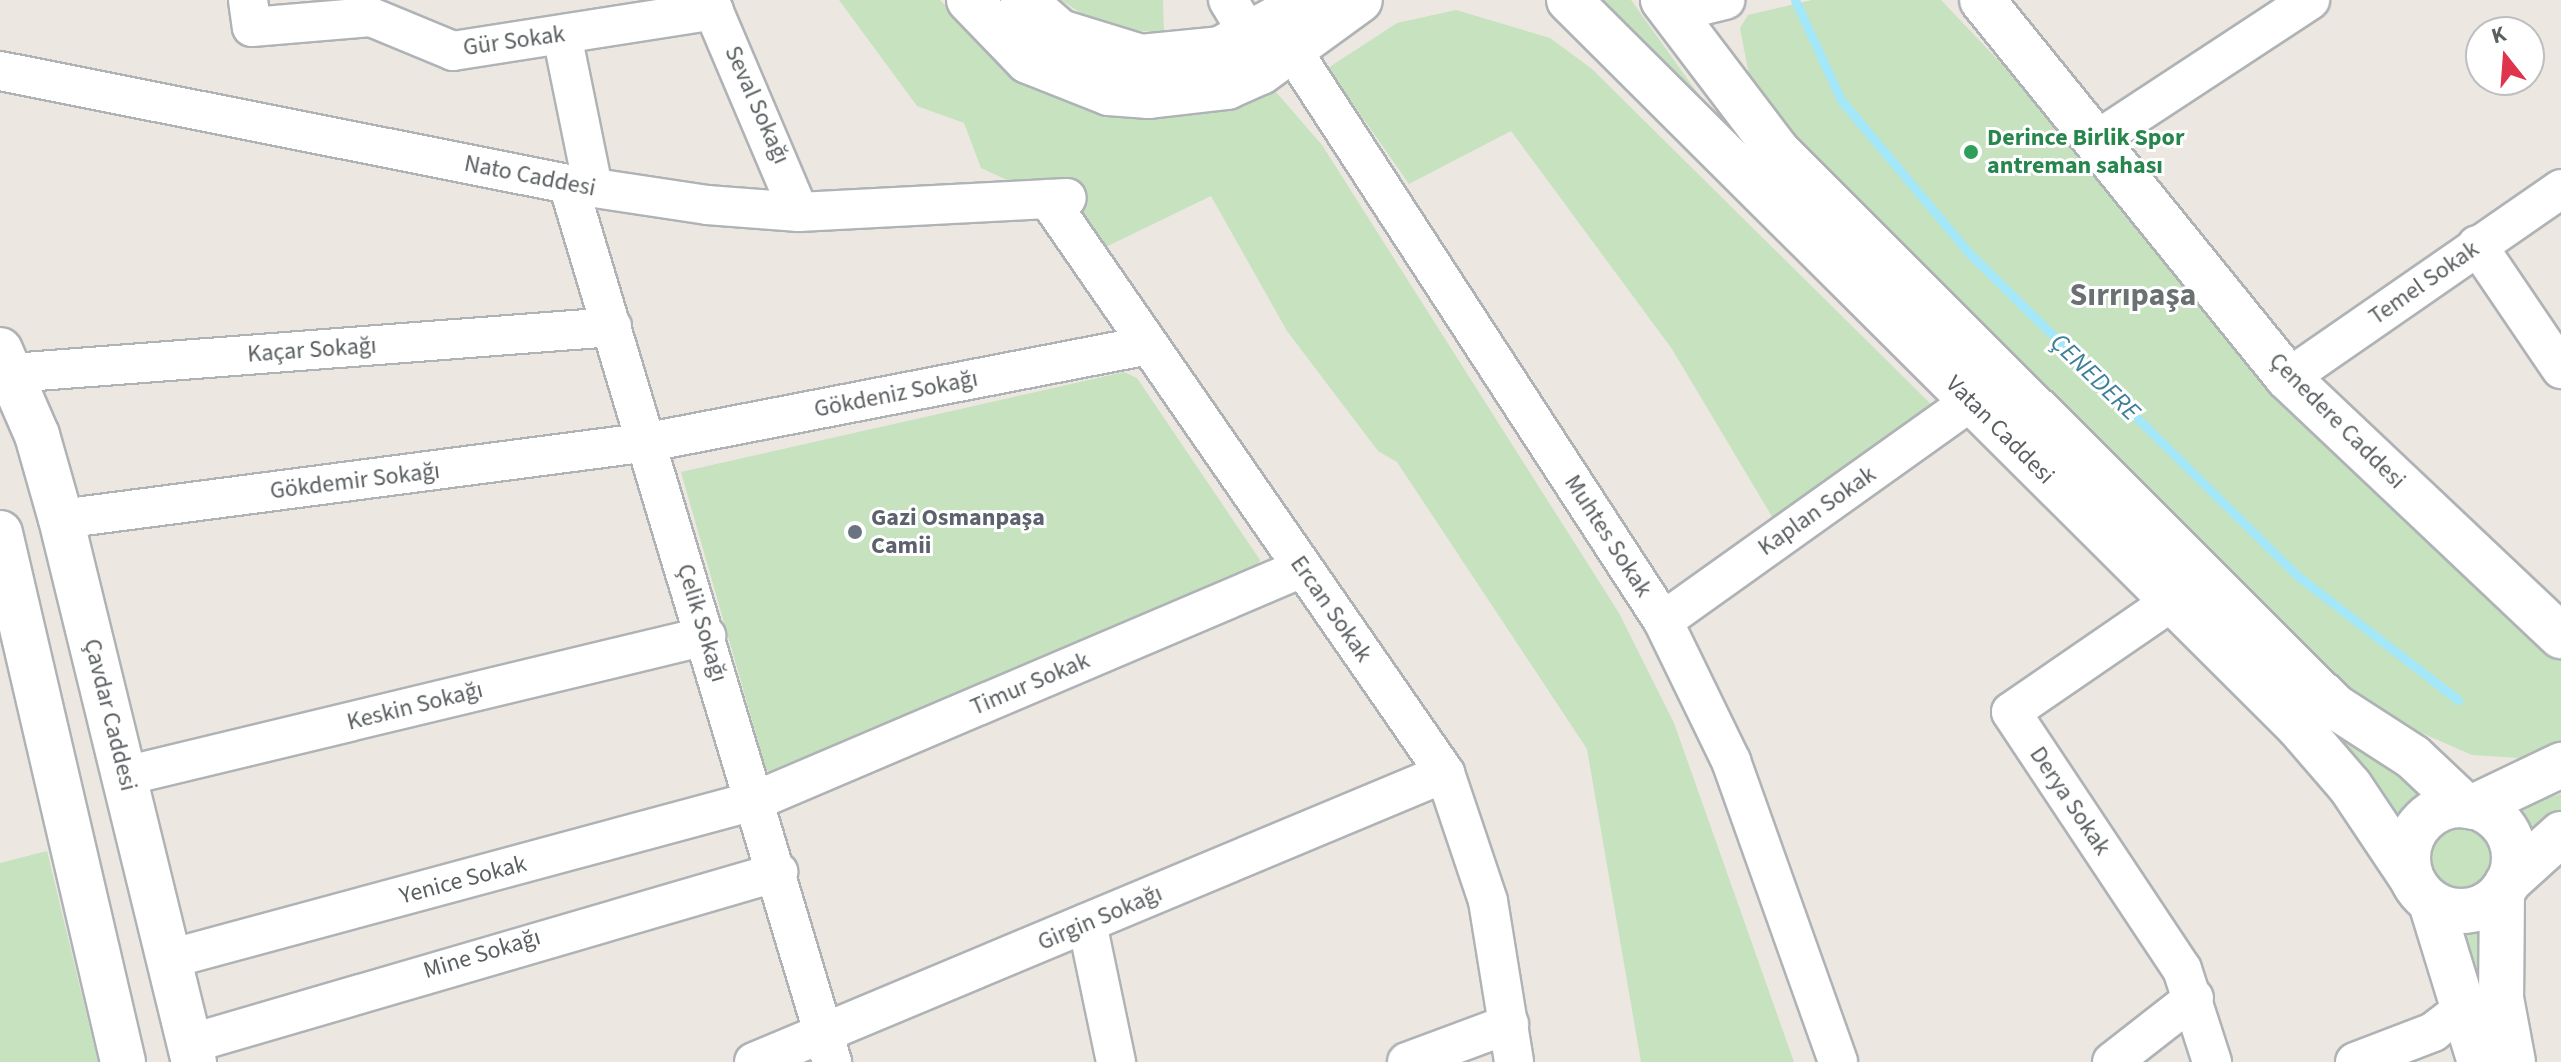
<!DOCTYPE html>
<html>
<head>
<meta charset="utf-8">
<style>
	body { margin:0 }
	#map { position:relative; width:2561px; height:1062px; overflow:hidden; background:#ece7e1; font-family:"Source Sans 3",sans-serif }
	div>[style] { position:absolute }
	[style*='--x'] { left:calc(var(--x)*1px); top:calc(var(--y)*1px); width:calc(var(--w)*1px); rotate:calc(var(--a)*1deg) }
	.green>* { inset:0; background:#c6e2bf }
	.round { border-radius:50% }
	.stream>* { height:9px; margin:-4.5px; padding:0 4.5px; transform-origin:4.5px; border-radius:4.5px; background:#a3e7f9 }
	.roads { filter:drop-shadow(2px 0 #afb3b6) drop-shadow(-2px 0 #afb3b6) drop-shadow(0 2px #afb3b6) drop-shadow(0 -2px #afb3b6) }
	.minor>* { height:38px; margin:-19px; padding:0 19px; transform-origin:19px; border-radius:19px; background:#fff }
	.tertiary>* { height:44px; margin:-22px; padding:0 22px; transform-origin:22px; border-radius:22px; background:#fff }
	.secondary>* { height:44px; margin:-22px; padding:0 22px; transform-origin:22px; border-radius:22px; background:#fff }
	.secondary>.ring { margin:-22px; padding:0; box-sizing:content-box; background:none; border:44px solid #fff; border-radius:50% }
	.dots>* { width:22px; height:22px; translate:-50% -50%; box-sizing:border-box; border:4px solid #fff; border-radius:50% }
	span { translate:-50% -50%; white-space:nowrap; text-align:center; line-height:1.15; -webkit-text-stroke:6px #fff; paint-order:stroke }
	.street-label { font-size:24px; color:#5a5f61 }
	.leisure-label { font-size:24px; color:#27864d; font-weight:700 }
	.left { translate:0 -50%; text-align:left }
	.worship-label { font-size:24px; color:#5b616d; font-weight:700 }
	.water-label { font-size:26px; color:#3d7e98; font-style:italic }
	.district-label { font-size:32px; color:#6b7173; font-weight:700 }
	.north { position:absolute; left:2465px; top:16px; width:80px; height:80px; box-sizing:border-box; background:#fff; border:2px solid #bdbfc0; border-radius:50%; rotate:343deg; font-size:22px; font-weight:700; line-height:32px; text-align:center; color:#5a5f61 }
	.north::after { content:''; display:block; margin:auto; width:28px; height:36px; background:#de354d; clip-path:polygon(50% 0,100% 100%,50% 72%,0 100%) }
</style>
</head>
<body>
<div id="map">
	<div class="green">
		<i style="clip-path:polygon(839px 0,940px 0,994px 56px,1140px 117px,1230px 110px,1276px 92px,1322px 145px,1619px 613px,1674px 723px,1794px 1062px,1641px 1062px,1587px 749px,1397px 462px,1378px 451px,1287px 331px,1211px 196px,1083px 258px,1048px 199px,981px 168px,964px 123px,917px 106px)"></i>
		<i style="clip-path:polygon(1061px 0,1163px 0,1164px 33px,1102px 27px)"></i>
		<i style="clip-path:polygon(1582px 0,1631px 0,1701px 98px,1768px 174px)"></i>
		<i style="clip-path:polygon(1812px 0,1941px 0,2561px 653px,2561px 751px,2535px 759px,2472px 755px,2401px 724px,2319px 665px,1773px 124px,1751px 85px,1740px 28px,1748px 15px)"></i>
		<i style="clip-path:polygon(1456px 10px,1550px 38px,1592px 69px,1946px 419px,1783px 535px,1672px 349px,1511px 131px,1409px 184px,1328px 68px,1397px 23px)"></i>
		<i style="clip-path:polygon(1124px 372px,1137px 378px,1260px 560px,1256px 568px,776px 777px,766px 769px,681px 472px)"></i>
		<i style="clip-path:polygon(2289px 698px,2437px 788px,2395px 828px)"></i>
		<i style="clip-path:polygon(2561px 794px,2561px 812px,2528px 838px,2513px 809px)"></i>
		<i class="round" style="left:2424px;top:825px;width:66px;height:66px"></i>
		<i style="clip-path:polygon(47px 851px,98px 1062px,0 1062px,0 863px)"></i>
		<i style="clip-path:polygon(2482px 922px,2479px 1028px,2446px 926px)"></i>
	</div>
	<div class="stream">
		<i style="--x:1795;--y:0;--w:110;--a:65.3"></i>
		<i style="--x:1841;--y:100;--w:199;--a:50.1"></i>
		<i style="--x:1969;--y:253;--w:462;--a:44.5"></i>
		<i style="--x:2299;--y:577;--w:201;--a:37.7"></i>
	</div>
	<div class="roads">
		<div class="minor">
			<i style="--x:248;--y:0;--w:27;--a:82"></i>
			<i style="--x:252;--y:27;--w:119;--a:-4.8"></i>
			<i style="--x:371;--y:17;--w:89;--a:22.5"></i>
			<i style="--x:453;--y:51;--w:264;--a:-8.9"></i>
			<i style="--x:709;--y:0;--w:230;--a:67"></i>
			<i style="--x:1228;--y:0;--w:44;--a:58.8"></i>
			<i style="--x:1672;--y:13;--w:55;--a:-13.8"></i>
			<i style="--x:562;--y:35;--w:156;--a:78.5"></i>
			<i style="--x:1294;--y:53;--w:677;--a:56.99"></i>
			<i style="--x:1663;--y:621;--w:156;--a:64.1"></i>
			<i style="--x:1731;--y:761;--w:319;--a:70.4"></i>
			<i style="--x:0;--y:71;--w:579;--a:11.25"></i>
			<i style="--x:568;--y:184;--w:141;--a:8.6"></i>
			<i style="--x:707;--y:205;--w:92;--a:4.4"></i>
			<i style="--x:799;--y:212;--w:268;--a:-3"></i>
			<i style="--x:2097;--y:140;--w:255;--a:-33.3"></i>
			<i style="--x:568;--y:184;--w:917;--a:73.26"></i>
			<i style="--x:1048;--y:199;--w:698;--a:55.33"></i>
			<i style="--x:1445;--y:773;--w:135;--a:71.4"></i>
			<i style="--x:1488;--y:901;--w:163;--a:80.8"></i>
			<i style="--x:2477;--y:245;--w:150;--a:55.9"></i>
			<i style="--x:12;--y:373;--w:602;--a:-4.38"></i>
			<i style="--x:2288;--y:378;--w:332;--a:-34.7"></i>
			<i style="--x:61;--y:519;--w:593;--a:-7.46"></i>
			<i style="--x:649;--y:442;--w:504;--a:-10.98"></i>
			<i style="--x:2171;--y:602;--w:194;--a:145.5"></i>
			<i style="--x:2011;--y:712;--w:309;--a:56.4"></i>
			<i style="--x:2182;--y:969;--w:98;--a:72.1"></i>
			<i style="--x:1663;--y:621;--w:379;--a:-35.5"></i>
			<i style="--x:125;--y:776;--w:598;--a:-13.55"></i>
			<i style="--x:1087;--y:923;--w:142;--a:78.2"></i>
			<i style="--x:169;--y:959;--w:609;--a:-15.13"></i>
			<i style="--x:757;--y:800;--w:592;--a:-23.06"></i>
			<i style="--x:189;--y:1044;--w:614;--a:-16.28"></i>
			<i style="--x:754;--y:1062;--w:749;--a:-22.7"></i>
			<i style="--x:1407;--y:1062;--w:109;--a:-20.4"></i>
			<i style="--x:2112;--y:1062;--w:104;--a:-38"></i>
			<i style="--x:2355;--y:1062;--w:84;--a:-21"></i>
			<i style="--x:2433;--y:1032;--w:43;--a:-37.4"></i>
		</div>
		<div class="tertiary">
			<i style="--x:1982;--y:0;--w:486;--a:51"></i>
			<i style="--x:2288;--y:378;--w:376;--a:43.4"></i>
		</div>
		<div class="secondary">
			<i style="--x:969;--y:0;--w:85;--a:46"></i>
			<i style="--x:1028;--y:61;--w:87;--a:21.6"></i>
			<i style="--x:1109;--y:93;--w:40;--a:4.3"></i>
			<i style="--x:1149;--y:96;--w:79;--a:-6.6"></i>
			<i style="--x:1227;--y:87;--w:37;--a:-24"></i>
			<i style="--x:1261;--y:72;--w:122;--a:-36"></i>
			<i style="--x:1023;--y:0;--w:49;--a:40.9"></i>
			<i style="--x:1060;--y:32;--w:85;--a:17.2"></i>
			<i style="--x:1141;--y:57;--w:79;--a:-5.8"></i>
			<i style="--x:1220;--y:49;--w:103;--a:-28.3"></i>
			<i style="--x:1569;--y:0;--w:1030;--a:44.88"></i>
			<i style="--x:2299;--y:727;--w:78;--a:49.2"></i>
			<i style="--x:2350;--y:786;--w:110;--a:56.2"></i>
			<i style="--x:1663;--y:0;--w:193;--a:52.8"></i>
			<i style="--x:1780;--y:154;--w:782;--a:44.9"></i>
			<i style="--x:2334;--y:706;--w:94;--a:32.8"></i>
			<i style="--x:2413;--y:757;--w:71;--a:43.3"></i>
			<i style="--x:0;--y:350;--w:93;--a:66.5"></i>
			<i style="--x:37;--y:435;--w:87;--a:74.1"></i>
			<i style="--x:61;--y:519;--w:559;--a:76.24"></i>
			<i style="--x:0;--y:533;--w:543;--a:76.91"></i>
			<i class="ring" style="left:2408px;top:805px;width:62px;height:62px"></i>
			<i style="--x:2473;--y:807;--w:98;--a:-25.5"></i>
			<i style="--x:2507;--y:883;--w:73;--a:-42.2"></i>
			<i style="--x:2502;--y:891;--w:107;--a:90.5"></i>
			<i style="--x:2501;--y:998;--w:65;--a:79.4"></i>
			<i style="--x:2431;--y:903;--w:166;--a:72.9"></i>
		</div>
	</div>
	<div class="dots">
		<i style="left:1971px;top:152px;background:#2e9e5b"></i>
		<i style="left:855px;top:532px;background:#6b7280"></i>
	</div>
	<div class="street-label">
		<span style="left:514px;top:41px;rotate:-8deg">Gür Sokak</span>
		<span style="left:757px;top:105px;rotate:66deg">Seval Sokağı</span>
		<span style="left:530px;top:176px;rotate:11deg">Nato Caddesi</span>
		<span style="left:2424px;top:283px;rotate:-35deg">Temel Sokak</span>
		<span style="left:312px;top:350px;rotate:-4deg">Kaçar Sokağı</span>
		<span style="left:896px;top:394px;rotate:-11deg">Gökdeniz Sokağı</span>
		<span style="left:2337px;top:421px;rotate:45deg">Çenedere Caddesi</span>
		<span style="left:2000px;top:430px;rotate:45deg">Vatan Caddesi</span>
		<span style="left:355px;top:481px;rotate:-7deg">Gökdemir Sokağı</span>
		<span style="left:1817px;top:511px;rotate:-35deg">Kaplan Sokak</span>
		<span style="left:1608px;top:536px;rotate:57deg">Muhtes Sokak</span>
		<span style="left:1331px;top:609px;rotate:55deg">Ercan Sokak</span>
		<span style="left:702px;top:623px;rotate:73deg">Çelik Sokağı</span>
		<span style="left:1030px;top:684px;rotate:-23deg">Timur Sokak</span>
		<span style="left:415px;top:706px;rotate:-14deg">Keskin Sokağı</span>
		<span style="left:110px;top:715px;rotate:76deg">Çavdar Caddesi</span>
		<span style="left:2070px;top:801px;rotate:56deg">Derya Sokak</span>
		<span style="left:463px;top:880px;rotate:-15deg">Yenice Sokak</span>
		<span style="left:1100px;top:918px;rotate:-23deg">Girgin Sokağı</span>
		<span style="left:482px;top:954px;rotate:-17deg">Mine Sokağı</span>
	</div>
	<div class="leisure-label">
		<span class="left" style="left:1987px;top:152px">Derince Birlik Spor<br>antreman sahası</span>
	</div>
	<div class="worship-label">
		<span class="left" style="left:871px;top:532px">Gazi Osmanpaşa<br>Camii</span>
	</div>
	<div class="water-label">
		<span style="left:2095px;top:377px;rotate:44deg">ÇENEDERE</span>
	</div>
	<div class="district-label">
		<span style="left:2133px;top:295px">Sırrıpaşa</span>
	</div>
	<div class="north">K</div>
</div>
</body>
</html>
